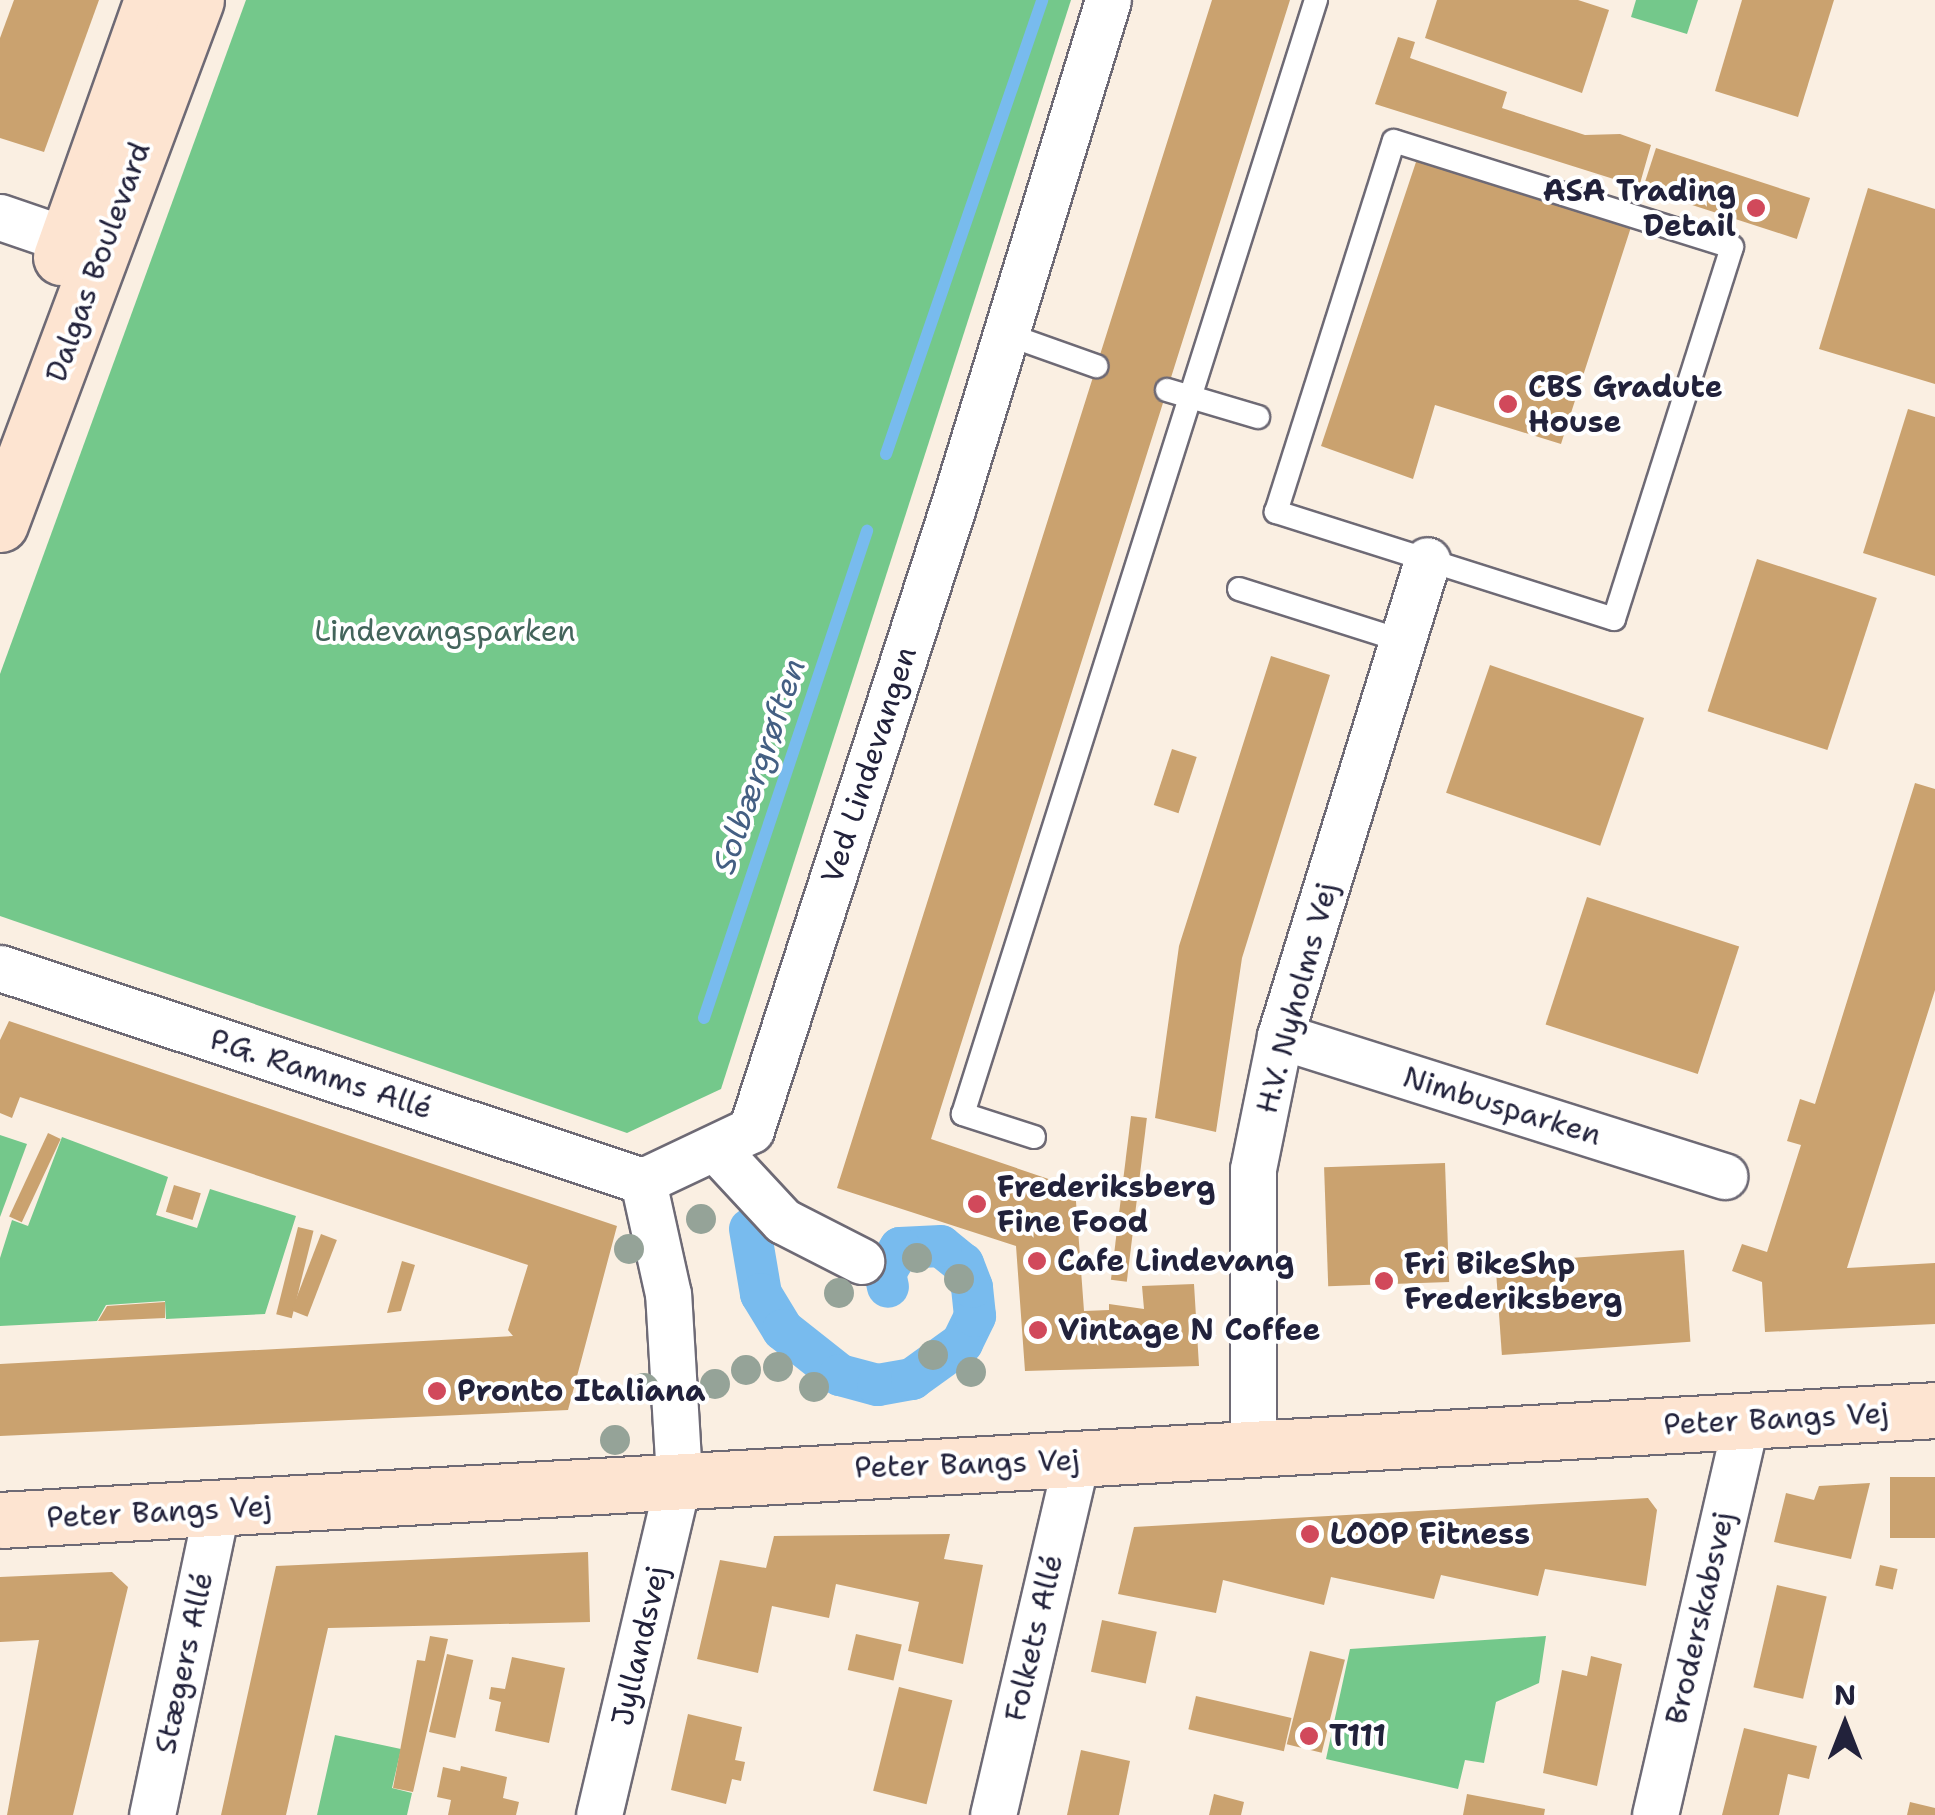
<!DOCTYPE html>
<html>
<head>
<meta charset="utf-8">
<style>
	body { margin:0 }
	#map { position:relative; width:1935px; height:1815px; overflow:hidden; background:#faefe2; font-family:"Shantell Sans",sans-serif }
	div>[style] { position:absolute }
	[style*='--x'] { left:calc(var(--x)*1px); top:calc(var(--y)*1px); width:calc(var(--w)*1px); rotate:calc(var(--a)*1deg) }
	.green>* { inset:0; background:#74c88b }
	.stream>* { height:12px; margin:-6px; padding:0 6px; transform-origin:6px; border-radius:6px; background:#78bbee }
	.canal>* { height:42px; margin:-21px; padding:0 21px; transform-origin:21px; border-radius:21px; background:#78bbee }
	.building>* { inset:0; background:#caa26f; transform-origin:0 0 }
	.roads { filter:drop-shadow(2px 0 #6e6a75) drop-shadow(-2px 0 #6e6a75) drop-shadow(0 2px #6e6a75) drop-shadow(0 -2px #6e6a75) }
	.lane>* { height:22px; margin:-11px; padding:0 11px; transform-origin:11px; border-radius:11px; background:#fff }
	.street>* { height:45px; margin:-22.5px; padding:0 22.5px; transform-origin:22.5px; border-radius:22.5px; background:#fff }
	.secondary>* { height:55px; margin:-27.5px; padding:0 27.5px; transform-origin:27.5px; border-radius:27.5px; background:#fde4d1 }
	.trees>* { width:30px; height:30px; margin:-15px; border-radius:50%; background:#95a398 }
	.dots>* { width:28px; height:28px; translate:-50% -50%; box-sizing:border-box; border:5px solid #fff; border-radius:50% }
	span { translate:-50% -50%; white-space:nowrap; text-align:center; line-height:1.15; -webkit-text-stroke:8px #fff; paint-order:stroke }
	.poi-label { font-size:30px; color:#22223b; font-weight:700 }
	.right { translate:-100% -50%; text-align:right }
	.left { translate:0 -50%; text-align:left }
	.street-label { font-size:30px; color:#22223b }
	.park-label { font-size:30px; color:#43645b }
	.water-label { font-size:32px; color:#445f83; font-style:italic }
	.north { position:absolute; left:1795px; top:1675px; width:100px; height:100px; -webkit-text-stroke:8px #fff; paint-order:stroke; rotate:0deg; font-size:28px; font-weight:700; line-height:40px; text-align:center; color:#22223b }
	.north::after { content:''; display:block; margin:auto; width:35px; height:45px; background:#22223b; clip-path:polygon(50% 0,100% 100%,50% 72%,0 100%) }
</style>
</head>
<body>
<div id="map">
	<div class="green">
		<i style="clip-path:polygon(246px 0,1071px 0,721px 1089px,627px 1133px,0 916px,0 674px)"></i>
		<i style="clip-path:polygon(1636px 0,1698px 0,1687px 34px,1631px 17px)"></i>
		<i style="clip-path:polygon(0 1135px,27px 1144px,0 1217px)"></i>
		<i style="clip-path:polygon(62px 1137px,168px 1177px,156px 1215px,197px 1228px,210px 1189px,296px 1216px,265px 1314px,166px 1319px,165px 1301px,106px 1305px,97px 1321px,0 1326px,0 1258px,12px 1220px,28px 1226px)"></i>
		<i style="clip-path:polygon(1546px 1636px,1539px 1683px,1496px 1702px,1484px 1763px,1465px 1760px,1458px 1789px,1326px 1759px,1350px 1649px)"></i>
		<i style="clip-path:polygon(335px 1735px,401px 1749px,392px 1788px,412px 1793px,407px 1815px,317px 1815px)"></i>
	</div>
	<div class="stream">
		<i style="--x:886;--y:454;--w:480;--a:-71"></i>
		<i style="--x:704;--y:1018;--w:514;--a:-71.49"></i>
	</div>
	<div class="canal">
		<i style="--x:750;--y:1229;--w:66;--a:80.4"></i>
		<i style="--x:761;--y:1294;--w:42;--a:58.6"></i>
		<i style="--x:783;--y:1330;--w:73;--a:38.3"></i>
		<i style="--x:840;--y:1375;--w:39;--a:15"></i>
		<i style="--x:878;--y:1385;--w:35;--a:-10"></i>
		<i style="--x:912;--y:1379;--w:62;--a:-35.8"></i>
		<i style="--x:962;--y:1343;--w:30;--a:-64"></i>
		<i style="--x:975;--y:1316;--w:29;--a:-96"></i>
		<i style="--x:972;--y:1287;--w:25;--a:-111"></i>
		<i style="--x:963;--y:1264;--w:28;--a:-141"></i>
		<i style="--x:941;--y:1246;--w:41;--a:177.2"></i>
		<i style="--x:900;--y:1248;--w:29;--a:121"></i>
		<i style="--x:885;--y:1273;--w:14;--a:78"></i>
	</div>
	<div class="building">
		<i style="clip-path:polygon(14px 0,99px 0,44px 152px,0 138px,0 38px)"></i>
		<i style="clip-path:polygon(1212px 0,1290px 0,931px 1139px,1075px 1188px,1084px 1311px,1109px 1310px,1109px 1304px,1144px 1309px,1142px 1286px,1194px 1284px,1199px 1366px,1025px 1371px,1016px 1246px,837px 1188px)"></i>
		<i style="clip-path:polygon(1437px 0,1578px 0,1609px 10px,1582px 93px,1425px 38px)"></i>
		<i style="clip-path:polygon(1742px 0,1834px 0,1798px 117px,1715px 91px)"></i>
		<i style="clip-path:polygon(1398px 37px,1415px 42px,1410px 58px,1507px 92px,1502px 108px,1585px 135px,1620px 134px,1651px 145px,1639px 187px,1375px 104px)"></i>
		<i style="left:1656px;top:148px;width:162px;height:43px;rotate:18deg"></i>
		<i style="clip-path:polygon(1418px 156px,1632px 224px,1561px 444px,1435px 405px,1413px 479px,1321px 446px)"></i>
		<i style="clip-path:polygon(1868px 188px,1935px 209px,1935px 384px,1819px 349px)"></i>
		<i style="clip-path:polygon(1908px 409px,1935px 417px,1935px 576px,1863px 553px)"></i>
		<i style="left:1757px;top:559px;width:126px;height:160px;rotate:18deg"></i>
		<i style="clip-path:polygon(1271px 656px,1330px 675px,1242px 958px,1216px 1132px,1155px 1118px,1179px 946px)"></i>
		<i style="left:1490px;top:665px;width:163px;height:135px;rotate:19deg"></i>
		<i style="left:1172px;top:749px;width:26px;height:59px;rotate:18deg"></i>
		<i style="clip-path:polygon(1915px 783px,1935px 789px,1935px 990px,1847px 1268px,1935px 1263px,1935px 1324px,1765px 1332px,1762px 1282px,1732px 1271px,1742px 1244px,1767px 1252px,1801px 1145px,1787px 1141px,1800px 1099px,1815px 1104px)"></i>
		<i style="left:1587px;top:897px;width:160px;height:134px;rotate:18deg"></i>
		<i style="clip-path:polygon(9px 1021px,617px 1226px,568px 1410px,0 1436px,0 1364px,513px 1336px,508px 1330px,528px 1265px,20px 1097px,12px 1118px,0 1113px,0 1040px)"></i>
		<i style="left:1131px;top:1116px;width:16px;height:165px;rotate:7deg"></i>
		<i style="left:48px;top:1133px;width:14px;height:92px;rotate:25deg"></i>
		<i style="left:1445px;top:1163px;width:119px;height:121px;rotate:88deg"></i>
		<i style="left:174px;top:1185px;width:28px;height:28px;rotate:17deg"></i>
		<i style="left:298px;top:1227px;width:16px;height:90px;rotate:14deg"></i>
		<i style="left:321px;top:1234px;width:17px;height:82px;rotate:21deg"></i>
		<i style="left:1684px;top:1250px;width:92px;height:189px;rotate:86deg"></i>
		<i style="clip-path:polygon(402px 1261px,415px 1265px,401px 1311px,387px 1313px)"></i>
		<i style="clip-path:polygon(165px 1302px,165px 1318px,98px 1321px,107px 1306px)"></i>
		<i style="left:1935px;top:1477px;width:61px;height:45px;rotate:90deg"></i>
		<i style="clip-path:polygon(1870px 1483px,1851px 1559px,1774px 1542px,1786px 1493px,1814px 1500px,1819px 1486px)"></i>
		<i style="clip-path:polygon(1648px 1498px,1657px 1510px,1646px 1586px,1545px 1569px,1538px 1596px,1441px 1575px,1434px 1599px,1331px 1577px,1324px 1605px,1223px 1580px,1216px 1613px,1118px 1594px,1134px 1527px)"></i>
		<i style="clip-path:polygon(950px 1534px,944px 1559px,983px 1565px,963px 1664px,908px 1651px,919px 1602px,836px 1584px,829px 1618px,772px 1606px,758px 1673px,697px 1659px,720px 1560px,766px 1568px,774px 1536px)"></i>
		<i style="clip-path:polygon(588px 1552px,590px 1622px,328px 1628px,286px 1815px,221px 1815px,276px 1566px)"></i>
		<i style="left:1880px;top:1565px;width:18px;height:21px;rotate:13deg"></i>
		<i style="clip-path:polygon(112px 1572px,128px 1587px,73px 1815px,7px 1815px,39px 1640px,0 1642px,0 1577px)"></i>
		<i style="left:1777px;top:1585px;width:51px;height:105px;rotate:13deg"></i>
		<i style="left:1102px;top:1620px;width:56px;height:53px;rotate:12deg"></i>
		<i style="left:856px;top:1634px;width:47px;height:37px;rotate:13deg"></i>
		<i style="clip-path:polygon(430px 1636px,448px 1639px,413px 1792px,393px 1788px,417px 1660px,425px 1661px)"></i>
		<i style="left:1310px;top:1651px;width:36px;height:96px;rotate:14deg"></i>
		<i style="left:447px;top:1654px;width:27px;height:80px;rotate:13deg"></i>
		<i style="clip-path:polygon(1591px 1656px,1622px 1664px,1597px 1786px,1543px 1773px,1562px 1670px,1587px 1676px)"></i>
		<i style="clip-path:polygon(512px 1657px,565px 1668px,549px 1743px,495px 1731px,501px 1702px,489px 1699px,491px 1687px,505px 1689px)"></i>
		<i style="left:899px;top:1687px;width:55px;height:107px;rotate:14deg"></i>
		<i style="left:1196px;top:1696px;width:98px;height:34px;rotate:13deg"></i>
		<i style="clip-path:polygon(688px 1714px,742px 1727px,735px 1760px,745px 1762px,741px 1781px,732px 1779px,726px 1804px,671px 1790px)"></i>
		<i style="clip-path:polygon(1744px 1728px,1817px 1746px,1809px 1779px,1788px 1774px,1779px 1815px,1722px 1815px)"></i>
		<i style="clip-path:polygon(1081px 1750px,1130px 1761px,1119px 1815px,1067px 1815px)"></i>
		<i style="clip-path:polygon(461px 1766px,507px 1777px,503px 1798px,519px 1802px,516px 1815px,448px 1815px,451px 1800px,437px 1797px,443px 1767px,460px 1771px)"></i>
		<i style="clip-path:polygon(1214px 1794px,1244px 1802px,1241px 1815px,1209px 1815px)"></i>
		<i style="clip-path:polygon(1467px 1794px,1545px 1809px,1544px 1815px,1463px 1815px)"></i>
		<i style="clip-path:polygon(1910px 1802px,1935px 1808px,1935px 1815px,1907px 1815px)"></i>
	</div>
	<div class="roads">
		<div class="lane">
			<i style="--x:1394;--y:141;--w:354;--a:17.4"></i>
			<i style="--x:1732;--y:247;--w:390;--a:107.6"></i>
			<i style="--x:1614;--y:619;--w:355;--a:-162.4"></i>
			<i style="--x:1276;--y:512;--w:389;--a:-72.4"></i>
			<i style="--x:1006;--y:334;--w:96;--a:19.6"></i>
			<i style="--x:1167;--y:390;--w:95;--a:16.5"></i>
			<i style="--x:1239;--y:589;--w:172;--a:17.6"></i>
			<i style="--x:1034;--y:1137;--w:75;--a:-162.1"></i>
			<i style="--x:963;--y:1114;--w:1169;--a:-72.42"></i>
		</div>
		<div class="street">
			<i style="--x:0;--y:217;--w:71;--a:18.9"></i>
			<i style="--x:0;--y:968;--w:677;--a:18.33"></i>
			<i style="--x:1280;--y:1036;--w:466;--a:17.5"></i>
			<i style="--x:716;--y:1149;--w:98;--a:47.1"></i>
			<i style="--x:783;--y:1221;--w:88;--a:27.1"></i>
			<i style="--x:643;--y:1181;--w:119;--a:-25.3"></i>
			<i style="--x:751;--y:1130;--w:655;--a:-72.04"></i>
			<i style="--x:953;--y:507;--w:530;--a:-73"></i>
			<i style="--x:1253;--y:1449;--w:280;--a:-90"></i>
			<i style="--x:1253;--y:1169;--w:136;--a:-78.5"></i>
			<i style="--x:1280;--y:1036;--w:498;--a:-72.8"></i>
			<i style="--x:152;--y:1815;--w:311;--a:-78.1"></i>
			<i style="--x:599;--y:1815;--w:347;--a:-76.7"></i>
			<i style="--x:679;--y:1477;--w:183;--a:-93.4"></i>
			<i style="--x:668;--y:1294;--w:116;--a:-102.5"></i>
			<i style="--x:993;--y:1815;--w:365;--a:-76.8"></i>
			<i style="--x:1655;--y:1815;--w:404;--a:-77"></i>
		</div>
		<div class="secondary">
			<i style="--x:61;--y:257;--w:273;--a:-70.5"></i>
			<i style="--x:0;--y:524;--w:559;--a:-69.49"></i>
			<i style="--x:0;--y:1520;--w:1938;--a:-3.25"></i>
		</div>
	</div>
	<div class="trees">
		<i style="left:701px;top:1219px"></i>
		<i style="left:629px;top:1249px"></i>
		<i style="left:917px;top:1258px"></i>
		<i style="left:959px;top:1279px"></i>
		<i style="left:839px;top:1293px"></i>
		<i style="left:933px;top:1355px"></i>
		<i style="left:778px;top:1367px"></i>
		<i style="left:746px;top:1370px"></i>
		<i style="left:971px;top:1372px"></i>
		<i style="left:715px;top:1384px"></i>
		<i style="left:814px;top:1387px"></i>
		<i style="left:644px;top:1388px"></i>
		<i style="left:615px;top:1440px"></i>
	</div>
	<div class="dots">
		<i style="left:1756px;top:208px;background:#d1495b"></i>
		<i style="left:1508px;top:404px;background:#d1495b"></i>
		<i style="left:977px;top:1204px;background:#d1495b"></i>
		<i style="left:1037px;top:1261px;background:#d1495b"></i>
		<i style="left:1384px;top:1281px;background:#d1495b"></i>
		<i style="left:1038px;top:1330px;background:#d1495b"></i>
		<i style="left:437px;top:1391px;background:#d1495b"></i>
		<i style="left:1310px;top:1534px;background:#d1495b"></i>
		<i style="left:1309px;top:1736px;background:#d1495b"></i>
	</div>
	<div class="poi-label">
		<span class="right" style="left:1736px;top:208px">ASA Trading<br>Detail</span>
		<span class="left" style="left:1528px;top:404px">CBS Gradute<br>House</span>
		<span class="left" style="left:997px;top:1204px">Frederiksberg<br>Fine Food</span>
		<span class="left" style="left:1057px;top:1261px">Cafe Lindevang</span>
		<span class="left" style="left:1404px;top:1281px">Fri BikeShp<br>Frederiksberg</span>
		<span class="left" style="left:1058px;top:1330px">Vintage N Coffee</span>
		<span class="left" style="left:457px;top:1391px">Pronto Italiana</span>
		<span class="left" style="left:1330px;top:1534px">LOOP Fitness</span>
		<span class="left" style="left:1329px;top:1736px">T111</span>
	</div>
	<div class="street-label">
		<span style="left:98px;top:262px;rotate:-70deg">Dalgas Boulevard</span>
		<span style="left:869px;top:765px;rotate:-72deg">Ved Lindevangen</span>
		<span style="left:1297px;top:998px;rotate:-75deg">H.V. Nyholms Vej</span>
		<span style="left:321px;top:1074px;rotate:18deg">P.G. Ramms Allé</span>
		<span style="left:1502px;top:1106px;rotate:17deg">Nimbusparken</span>
		<span style="left:1776px;top:1419px;rotate:-3deg">Peter Bangs Vej</span>
		<span style="left:967px;top:1464px;rotate:-2deg">Peter Bangs Vej</span>
		<span style="left:159px;top:1512px;rotate:-3deg">Peter Bangs Vej</span>
		<span style="left:1700px;top:1618px;rotate:-77deg">Broderskabsvej</span>
		<span style="left:1034px;top:1638px;rotate:-77deg">Folkets Allé</span>
		<span style="left:640px;top:1646px;rotate:-77deg">Jyllandsvej</span>
		<span style="left:184px;top:1663px;rotate:-78deg">Stægers Allé</span>
	</div>
	<div class="park-label">
		<span style="left:445px;top:631px">Lindevangsparken</span>
	</div>
	<div class="water-label">
		<span style="left:759px;top:766px;rotate:-71deg">Solbærgrøften</span>
	</div>
	<div class="north">N</div>
</div>
</body>
</html>
